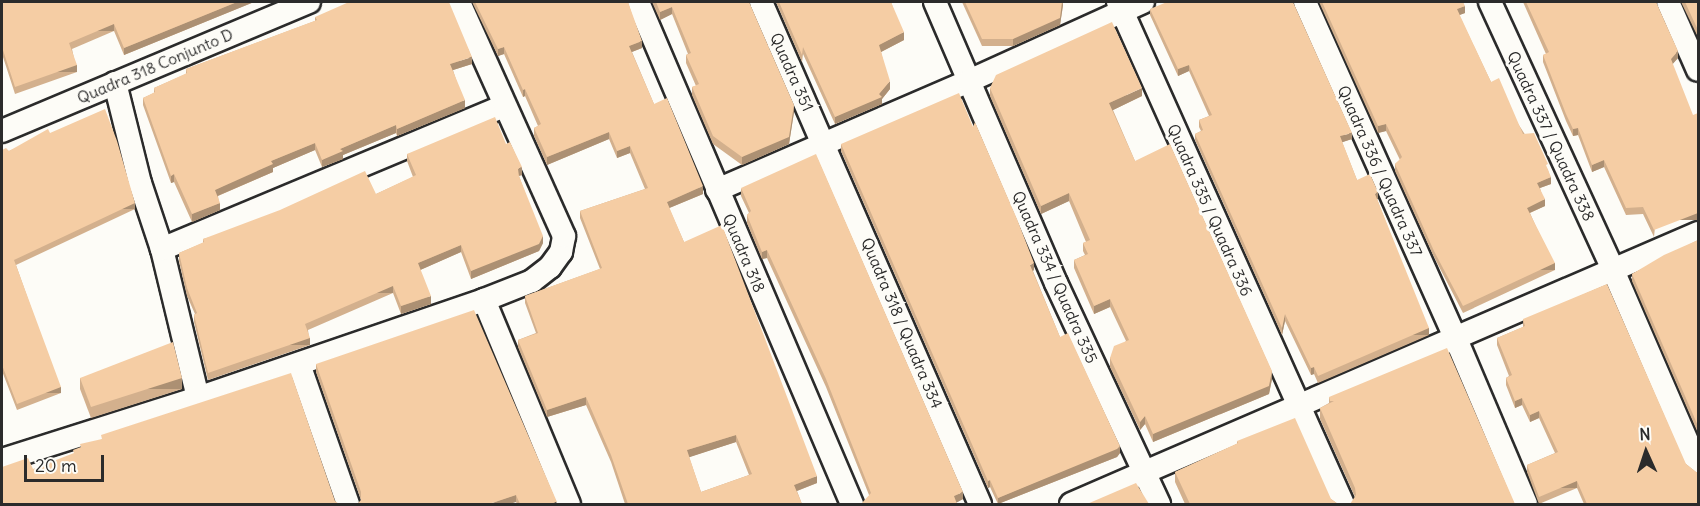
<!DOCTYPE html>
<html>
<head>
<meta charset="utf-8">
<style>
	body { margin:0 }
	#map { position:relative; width:1700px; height:506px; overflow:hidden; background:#fdfcf7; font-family:Delius,sans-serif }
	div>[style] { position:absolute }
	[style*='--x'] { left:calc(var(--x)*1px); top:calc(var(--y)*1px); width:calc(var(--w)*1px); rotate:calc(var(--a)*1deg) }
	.roads { filter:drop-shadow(2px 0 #2b2b2b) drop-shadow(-2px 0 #2b2b2b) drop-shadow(0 2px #2b2b2b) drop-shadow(0 -2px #2b2b2b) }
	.street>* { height:22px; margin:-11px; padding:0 11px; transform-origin:11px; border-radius:11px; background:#fdfcf7 }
	.wall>* { inset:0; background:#d3b08d }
	.shaded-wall>* { inset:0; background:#ac9073; transform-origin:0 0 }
	.building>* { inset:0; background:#f5cda4 }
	span { translate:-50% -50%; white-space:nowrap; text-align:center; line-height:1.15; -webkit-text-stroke:6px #fdfcf7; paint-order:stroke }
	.street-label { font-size:16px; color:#2b2b2b }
	.frame { position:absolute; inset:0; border:3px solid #2b2b2b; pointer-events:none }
	.north { position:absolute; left:1616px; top:422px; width:60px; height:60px; -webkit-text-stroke:4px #fdfcf7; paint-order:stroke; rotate:357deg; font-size:16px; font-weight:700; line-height:24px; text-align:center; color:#2b2b2b }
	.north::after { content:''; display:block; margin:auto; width:21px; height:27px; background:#2b2b2b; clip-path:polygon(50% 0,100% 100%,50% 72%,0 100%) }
	.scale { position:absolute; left:24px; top:455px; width:80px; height:27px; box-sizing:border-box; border:3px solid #2b2b2b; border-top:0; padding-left:8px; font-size:18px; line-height:21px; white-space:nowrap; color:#2b2b2b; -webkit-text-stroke:4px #fdfcf7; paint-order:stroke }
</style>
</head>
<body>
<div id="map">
	<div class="roads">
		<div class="street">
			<i style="--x:638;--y:2;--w:546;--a:66.91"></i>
			<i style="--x:761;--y:2;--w:548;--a:66.43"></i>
			<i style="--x:935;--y:2;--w:306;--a:66.7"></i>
			<i style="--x:1056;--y:283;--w:244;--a:65"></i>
			<i style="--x:1118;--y:2;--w:550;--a:65.86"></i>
			<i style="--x:1305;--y:2;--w:369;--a:65.9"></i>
			<i style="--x:1456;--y:339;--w:179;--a:67"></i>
			<i style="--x:1490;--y:2;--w:295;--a:65.3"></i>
			<i style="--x:1613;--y:270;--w:214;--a:66.6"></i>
			<i style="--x:1668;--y:2;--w:74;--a:66.2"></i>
			<i style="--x:115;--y:83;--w:103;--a:76"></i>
			<i style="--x:140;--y:183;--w:70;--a:71.6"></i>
			<i style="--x:162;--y:249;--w:153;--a:76.4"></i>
			<i style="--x:2;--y:131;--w:333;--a:-22.8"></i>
			<i style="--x:717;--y:190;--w:275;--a:-23.4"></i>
			<i style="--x:969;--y:81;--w:191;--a:-24.4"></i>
			<i style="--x:162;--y:249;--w:371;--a:-22.7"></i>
			<i style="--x:484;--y:300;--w:221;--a:67.4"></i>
			<i style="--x:299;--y:364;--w:148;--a:70.7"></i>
			<i style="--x:2;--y:460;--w:206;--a:-17.6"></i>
			<i style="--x:198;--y:398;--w:302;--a:-18.9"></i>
			<i style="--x:484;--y:300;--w:52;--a:-21.6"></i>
			<i style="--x:532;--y:281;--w:23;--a:-38"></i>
			<i style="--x:550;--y:267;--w:19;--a:-54"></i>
			<i style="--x:561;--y:252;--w:16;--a:-79"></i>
			<i style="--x:564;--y:236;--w:256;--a:-114.2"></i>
			<i style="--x:1071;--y:504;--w:683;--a:-23.37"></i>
		</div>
	</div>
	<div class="wall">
		<i style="clip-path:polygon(2px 2px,254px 2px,124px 55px,114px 31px,72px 49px,77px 72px,15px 94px,2px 54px)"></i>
		<i style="clip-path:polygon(evenodd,472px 2px,628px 2px,642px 48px,632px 52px,654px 104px,703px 194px,669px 208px,684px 242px,817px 483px,797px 491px,802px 504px,625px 504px,611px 462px,586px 405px,547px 417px,518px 347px,518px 340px,536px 333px,525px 303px,525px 296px,600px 269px,580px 218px,580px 211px,645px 189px,630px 153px,617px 158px,609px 139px,547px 165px,534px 136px,534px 128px,538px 126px,525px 96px,523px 97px,504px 54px,498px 56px,472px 2px,736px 442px,749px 475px,701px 492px,689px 457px,736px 442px)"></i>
		<i style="clip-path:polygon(652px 2px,749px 2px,794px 112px,789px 144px,742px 165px,713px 144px,692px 95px,692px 87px,696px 86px,686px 63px,686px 55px,688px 54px,672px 14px,660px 20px)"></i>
		<i style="clip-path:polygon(776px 2px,891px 2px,904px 40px,881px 52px,890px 89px,882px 99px,882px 104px,835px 124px,803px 54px,802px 62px)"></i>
		<i style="clip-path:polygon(962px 2px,1063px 2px,1063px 5px,1060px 25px,1013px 46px,982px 46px)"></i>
		<i style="clip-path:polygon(1319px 2px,1463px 2px,1465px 13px,1459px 15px,1491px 82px,1548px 170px,1551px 184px,1540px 188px,1545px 206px,1530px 213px,1555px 270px,1463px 313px,1434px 257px,1395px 171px,1395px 164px,1400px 160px,1386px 131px,1378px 133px)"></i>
		<i style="clip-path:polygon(1523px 2px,1656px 2px,1678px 58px,1672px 64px,1654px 237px,1643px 214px,1626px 215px,1604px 167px,1592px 172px,1578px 135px,1573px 136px,1566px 121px,1543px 62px,1543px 55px,1546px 54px)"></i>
		<i style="clip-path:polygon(1681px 2px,1698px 2px,1697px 35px)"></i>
		<i style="clip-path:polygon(1150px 9px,1352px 139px,1342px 142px,1357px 180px,1378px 199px,1377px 199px,1429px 335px,1318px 383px,1314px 374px,1311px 375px,1285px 321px,1282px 335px,1195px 140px,1195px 134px,1201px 131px,1199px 127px,1199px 120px,1209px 116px,1189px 71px,1178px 76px,1150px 15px)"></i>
		<i style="clip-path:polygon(315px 17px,472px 64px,453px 70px,465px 108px,397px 136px,396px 133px,343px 155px,343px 159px,322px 167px,315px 150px,273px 168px,273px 172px,218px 196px,220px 210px,192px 222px,174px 182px,171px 183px,143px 105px,143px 98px,154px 93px,154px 88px,186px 74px,186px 69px,315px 21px)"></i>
		<i style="clip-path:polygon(990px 88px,1142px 96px,1113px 110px,1135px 161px,1272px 379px,1269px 394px,1153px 442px,1145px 424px,1140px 430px,1110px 367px,1110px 358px,1126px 341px,1110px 307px,1094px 314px,1074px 268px,1074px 260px,1085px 255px,1083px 251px,1083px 243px,1086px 242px,1069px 201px,1041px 214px,990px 96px)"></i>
		<i style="clip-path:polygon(50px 133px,135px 209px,16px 265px,61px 393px,17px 410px,2px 371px,2px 150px,9px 151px)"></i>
		<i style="clip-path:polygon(506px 144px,522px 175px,519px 176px,543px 243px,539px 251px,471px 279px,461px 252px,420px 270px,431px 304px,401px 314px,393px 293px,308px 330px,310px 345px,208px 380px,194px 322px,194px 315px,195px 314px,187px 296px,179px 261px,179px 253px,203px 243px,203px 239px,376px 194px,413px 177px,407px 161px,407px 154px)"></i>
		<i style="clip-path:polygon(841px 144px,1034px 270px,1033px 271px,1060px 337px,1120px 453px,1117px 457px,998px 504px,990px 487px,988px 488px,841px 151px)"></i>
		<i style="clip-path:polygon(741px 188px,963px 499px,957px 502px,869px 495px,826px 387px,767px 258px,762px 259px,747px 223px,747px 215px,749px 213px,741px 196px)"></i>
		<i style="clip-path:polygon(1698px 240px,1698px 433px,1632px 281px,1632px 274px)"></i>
		<i style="clip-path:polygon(1523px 319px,1686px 464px,1696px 472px,1698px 504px,1584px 504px,1577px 488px,1539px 504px,1527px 472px,1527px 465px,1555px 453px,1539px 418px,1530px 422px,1522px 405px,1515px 408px,1506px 385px,1506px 378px,1509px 376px,1497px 345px,1497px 338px,1523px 327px)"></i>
		<i style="clip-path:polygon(316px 364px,557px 504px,517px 504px,516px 502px,361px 500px,316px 372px)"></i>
		<i style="clip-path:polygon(80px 378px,182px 389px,91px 418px,80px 389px)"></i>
		<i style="clip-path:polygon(1329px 397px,1515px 504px,1355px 497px,1320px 419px,1320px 408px,1329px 403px)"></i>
		<i style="clip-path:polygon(1237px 441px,1331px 499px,1338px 504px,1185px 504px,1175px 482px,1175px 472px,1237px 444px)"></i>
	</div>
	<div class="shaded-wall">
		<i style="clip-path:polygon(237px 2px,254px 2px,124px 55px,124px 48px)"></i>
		<i style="clip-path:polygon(1062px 2px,1063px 5px,1060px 25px,1013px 46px,1013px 39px)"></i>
		<i style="clip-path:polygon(1465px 6px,1465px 13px,1457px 16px,1457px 9px)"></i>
		<i style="clip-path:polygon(672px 7px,672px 14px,660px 20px,660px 12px)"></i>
		<i style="left:114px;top:24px;width:7px;height:49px;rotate:90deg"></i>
		<i style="clip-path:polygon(904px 32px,904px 40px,879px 53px,879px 45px)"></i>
		<i style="clip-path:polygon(642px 41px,642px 48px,629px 53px,629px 46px)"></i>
		<i style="clip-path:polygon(504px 47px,504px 54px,498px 56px,498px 49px)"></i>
		<i style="clip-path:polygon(1678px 51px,1678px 58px,1671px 66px,1671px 59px)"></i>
		<i style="clip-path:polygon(472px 57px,472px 64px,450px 71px,450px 64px)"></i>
		<i style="left:77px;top:65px;width:7px;height:66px;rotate:90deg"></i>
		<i style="clip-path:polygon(1189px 65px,1189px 71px,1178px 76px,1178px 69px)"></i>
		<i style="clip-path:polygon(890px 81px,890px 89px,882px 99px,882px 104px,835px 124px,835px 117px,879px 94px)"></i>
		<i style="clip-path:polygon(1142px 88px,1142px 96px,1109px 112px,1109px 103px)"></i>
		<i style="clip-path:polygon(525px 89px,525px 96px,523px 97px,523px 90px)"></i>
		<i style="clip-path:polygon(465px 100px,465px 108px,397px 136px,397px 129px)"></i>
		<i style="clip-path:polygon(794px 105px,794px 112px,789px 144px,742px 165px,742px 157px)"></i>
		<i style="clip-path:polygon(1386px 124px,1386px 131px,1378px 133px,1378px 126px)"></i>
		<i style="clip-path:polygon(396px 125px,396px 133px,343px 155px,343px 159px,322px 167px,322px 160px,340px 149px)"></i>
		<i style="clip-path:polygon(1578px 128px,1578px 135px,1573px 136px,1573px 129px)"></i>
		<i style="clip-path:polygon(609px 132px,609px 139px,547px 165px,547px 157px)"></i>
		<i style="clip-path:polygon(1352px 133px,1352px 139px,1340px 143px,1340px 136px)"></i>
		<i style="clip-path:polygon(315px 143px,315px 150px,273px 168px,273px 172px,215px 197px,215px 190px,271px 161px)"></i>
		<i style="clip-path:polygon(630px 146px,630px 153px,617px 158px,617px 151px)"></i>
		<i style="clip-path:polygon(1604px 160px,1604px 167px,1592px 172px,1592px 165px)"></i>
		<i style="clip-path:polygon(522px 167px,522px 175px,518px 176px,518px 169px)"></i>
		<i style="clip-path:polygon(174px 174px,174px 182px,171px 183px,171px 176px)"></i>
		<i style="clip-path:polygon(1551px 177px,1551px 184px,1537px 189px,1537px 183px)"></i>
		<i style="clip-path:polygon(703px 186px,703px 194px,667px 209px,667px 202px)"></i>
		<i style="clip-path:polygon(1378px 192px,1378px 199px,1375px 200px,1375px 194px)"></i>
		<i style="clip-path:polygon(1069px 193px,1069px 201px,1041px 214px,1041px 206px)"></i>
		<i style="clip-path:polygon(1545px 199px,1545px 206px,1527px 214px,1527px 208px)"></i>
		<i style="left:135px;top:203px;width:6px;height:134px;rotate:90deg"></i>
		<i style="clip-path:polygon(220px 203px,220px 210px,192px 222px,192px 214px)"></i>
		<i style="left:1698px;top:213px;width:7px;height:47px;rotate:90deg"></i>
		<i style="clip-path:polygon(543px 236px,543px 243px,539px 251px,471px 279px,471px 271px)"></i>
		<i style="clip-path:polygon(461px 245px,461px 252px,418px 271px,418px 263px)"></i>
		<i style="clip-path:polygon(767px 250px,767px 258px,762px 259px,762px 252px)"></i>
		<i style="clip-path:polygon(1034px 263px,1034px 270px,1030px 272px,1030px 265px)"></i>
		<i style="left:1555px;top:263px;width:7px;height:102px;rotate:90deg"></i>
		<i style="left:393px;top:286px;width:7px;height:96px;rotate:90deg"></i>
		<i style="clip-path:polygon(431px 296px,431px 304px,401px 314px,401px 306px)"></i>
		<i style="clip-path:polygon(1110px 299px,1110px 307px,1094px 314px,1094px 306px)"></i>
		<i style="clip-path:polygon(1285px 314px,1285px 321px,1282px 335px,1282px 328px)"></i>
		<i style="left:1429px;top:328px;width:7px;height:121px;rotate:90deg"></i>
		<i style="left:310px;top:338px;width:7px;height:108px;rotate:90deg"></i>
		<i style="clip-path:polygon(1314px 367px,1314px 374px,1311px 375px,1311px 368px)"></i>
		<i style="clip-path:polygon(1272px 371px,1272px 379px,1269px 394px,1153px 442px,1153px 434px)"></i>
		<i style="left:182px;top:378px;width:11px;height:96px;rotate:90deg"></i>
		<i style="left:61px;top:387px;width:6px;height:47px;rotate:90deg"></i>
		<i style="clip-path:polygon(586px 397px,586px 405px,547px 417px,547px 410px)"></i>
		<i style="clip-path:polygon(1522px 398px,1522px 405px,1515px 408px,1515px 401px)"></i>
		<i style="clip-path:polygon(1539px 411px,1539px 418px,1530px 422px,1530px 415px)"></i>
		<i style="clip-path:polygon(1145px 416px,1145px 424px,1140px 430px,1140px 422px)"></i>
		<i style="clip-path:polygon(736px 435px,736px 442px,687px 458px,687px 450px)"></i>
		<i style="clip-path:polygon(1120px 446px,1120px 453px,1117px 457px,998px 504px,998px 498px)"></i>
		<i style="clip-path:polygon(817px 476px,817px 483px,794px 492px,794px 485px)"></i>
		<i style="clip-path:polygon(990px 480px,990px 487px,988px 488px,988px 481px)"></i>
		<i style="left:1577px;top:481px;width:7px;height:41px;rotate:90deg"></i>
		<i style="clip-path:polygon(963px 492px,963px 499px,954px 504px,954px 496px)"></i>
		<i style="clip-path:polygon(516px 495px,516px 502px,510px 504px,489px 504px)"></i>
	</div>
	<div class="building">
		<i style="clip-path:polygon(2px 2px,237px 2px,124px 48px,114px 24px,69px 43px,77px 65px,15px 87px,2px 47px)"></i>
		<i style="clip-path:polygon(349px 2px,449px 2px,472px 57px,450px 64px,465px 100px,397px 129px,396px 125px,340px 149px,343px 151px,322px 160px,315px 143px,271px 161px,273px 164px,215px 190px,220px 203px,192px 214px,174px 174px,171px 176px,143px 98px,155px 92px,154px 88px,187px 73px,186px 69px,317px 20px,315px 17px)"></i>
		<i style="clip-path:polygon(evenodd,475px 2px,628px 2px,642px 41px,629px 46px,654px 104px,667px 98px,703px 186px,667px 202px,684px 242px,722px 225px,817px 476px,794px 485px,802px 504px,628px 504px,611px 455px,586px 397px,547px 410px,518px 340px,538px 333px,525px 296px,602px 268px,580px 211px,648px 188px,630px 146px,617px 151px,609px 132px,547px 157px,534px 128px,541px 124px,525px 89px,523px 90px,504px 47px,498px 49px,475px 2px,736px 435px,752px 474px,701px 492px,687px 450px,736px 435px)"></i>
		<i style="clip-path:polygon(656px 2px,749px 2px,794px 105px,789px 137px,742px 157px,713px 136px,692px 87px,699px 84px,686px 55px,691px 53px,672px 7px,660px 12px)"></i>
		<i style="clip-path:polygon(779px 2px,891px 2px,904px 32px,879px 45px,890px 81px,879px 94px,882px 97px,835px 117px,803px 47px,802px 55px)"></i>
		<i style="clip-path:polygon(965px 2px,1062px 2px,1060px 18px,1013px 39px,982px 39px)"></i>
		<i style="clip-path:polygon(1167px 2px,1293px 2px,1352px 133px,1340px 136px,1357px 180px,1370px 174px,1378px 192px,1375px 194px,1429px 328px,1318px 376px,1314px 367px,1311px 368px,1285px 314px,1282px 328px,1195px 134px,1203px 130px,1199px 120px,1212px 115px,1189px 65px,1178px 69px,1150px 9px)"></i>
		<i style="clip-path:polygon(1322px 2px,1463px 2px,1465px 6px,1457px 9px,1491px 82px,1499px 78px,1523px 134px,1534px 133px,1548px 164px,1546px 165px,1551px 177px,1537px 183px,1545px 199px,1527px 208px,1555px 263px,1463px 306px,1434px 251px,1395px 164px,1402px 157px,1386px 124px,1378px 126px)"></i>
		<i style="clip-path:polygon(1526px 2px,1656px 2px,1678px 51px,1671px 59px,1693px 115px,1698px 113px,1698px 213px,1654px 230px,1643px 207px,1626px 208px,1604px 160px,1592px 165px,1578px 128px,1573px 129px,1566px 114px,1543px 55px,1549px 52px)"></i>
		<i style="clip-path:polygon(1685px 2px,1698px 2px,1698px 27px,1697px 28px)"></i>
		<i style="clip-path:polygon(1112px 22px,1142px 88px,1109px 103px,1135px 161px,1170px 144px,1272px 371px,1269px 386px,1153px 434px,1145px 416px,1140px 422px,1110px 358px,1114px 346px,1129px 340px,1110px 299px,1094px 306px,1074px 260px,1088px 254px,1083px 243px,1090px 240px,1069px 193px,1041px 206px,990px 88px,996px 75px)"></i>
		<i style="clip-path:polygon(959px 93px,973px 127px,975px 122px,1017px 219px,1034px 263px,1030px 265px,1060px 337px,1068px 333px,1120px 446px,1117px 449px,998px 498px,990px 480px,988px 481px,841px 144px)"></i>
		<i style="clip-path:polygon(105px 109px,117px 141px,135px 203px,14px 260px,61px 387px,17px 404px,2px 365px,2px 150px,6px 148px,9px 151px,48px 129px,50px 133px)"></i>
		<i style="clip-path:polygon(495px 117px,506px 144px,510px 142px,522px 167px,518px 169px,519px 176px,543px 236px,539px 244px,471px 271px,461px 245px,418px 263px,431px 296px,401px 306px,393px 286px,305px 324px,310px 338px,208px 373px,194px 315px,197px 313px,187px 288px,179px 253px,204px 242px,203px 239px,280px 210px,365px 171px,376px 194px,416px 175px,407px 154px)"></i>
		<i style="clip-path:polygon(816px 154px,963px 492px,954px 496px,957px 504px,861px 504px,871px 493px,826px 379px,767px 250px,762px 252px,747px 215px,751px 211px,741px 188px)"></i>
		<i style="clip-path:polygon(1698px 240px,1698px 426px,1632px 274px,1664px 255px)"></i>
		<i style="clip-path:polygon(1607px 284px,1686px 464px,1696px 472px,1698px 472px,1698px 504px,1587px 504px,1577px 481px,1539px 497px,1527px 465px,1558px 452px,1539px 411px,1530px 415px,1522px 398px,1515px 401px,1506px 378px,1512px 375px,1497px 338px,1525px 326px,1523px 319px)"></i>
		<i style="clip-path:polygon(474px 310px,557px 502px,549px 504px,520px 504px,516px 495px,489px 504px,357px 504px,361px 500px,361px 492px,316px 364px)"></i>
		<i style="clip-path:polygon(173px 342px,182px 378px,91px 407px,80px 378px)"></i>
		<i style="clip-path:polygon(1447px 348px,1515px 504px,1350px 504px,1356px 495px,1355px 488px,1320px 408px,1334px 401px,1330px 401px,1329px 397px)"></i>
		<i style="clip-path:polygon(291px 373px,335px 501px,339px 504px,2px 504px,2px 467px,28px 458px,33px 469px,74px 453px,73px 450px,81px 447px,80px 444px,102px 439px,101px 435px)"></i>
		<i style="clip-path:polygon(1295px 418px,1331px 499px,1338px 504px,1190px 504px,1175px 472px,1238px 443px,1237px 441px)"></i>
		<i style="clip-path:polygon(1136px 483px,1149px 504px,1087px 504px)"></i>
	</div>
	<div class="street-label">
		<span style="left:155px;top:66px;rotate:-23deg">Quadra 318 Conjunto D</span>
		<span style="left:792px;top:72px;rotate:66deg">Quadra 351</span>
		<span style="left:1551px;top:136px;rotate:65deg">Quadra 337 / Quadra 338</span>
		<span style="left:1380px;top:171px;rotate:66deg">Quadra 336 / Quadra 337</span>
		<span style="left:1210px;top:210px;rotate:66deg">Quadra 335 / Quadra 336</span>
		<span style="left:744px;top:253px;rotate:67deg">Quadra 318</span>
		<span style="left:1055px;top:277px;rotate:66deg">Quadra 334 / Quadra 335</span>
		<span style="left:902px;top:323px;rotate:67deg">Quadra 318 / Quadra 334</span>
	</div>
	<div class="frame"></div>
	<div class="north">N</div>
	<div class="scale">20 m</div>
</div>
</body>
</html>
